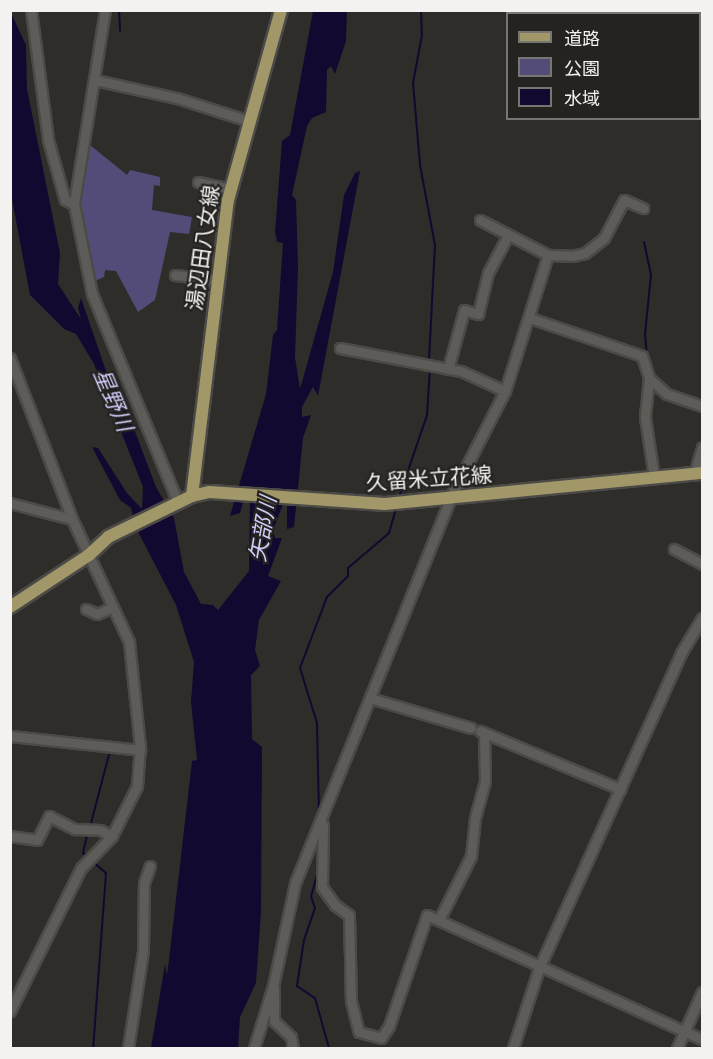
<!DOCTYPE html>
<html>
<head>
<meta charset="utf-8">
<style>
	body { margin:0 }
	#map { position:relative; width:713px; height:1059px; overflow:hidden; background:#2e2d2a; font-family:"PT Sans","Noto Sans JP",sans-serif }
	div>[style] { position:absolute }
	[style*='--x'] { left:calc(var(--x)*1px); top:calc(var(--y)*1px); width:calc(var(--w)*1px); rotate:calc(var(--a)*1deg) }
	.green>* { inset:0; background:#534c79 }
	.water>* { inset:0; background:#130830 }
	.stream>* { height:2px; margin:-1px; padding:0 1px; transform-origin:1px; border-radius:1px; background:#130830 }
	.roads { filter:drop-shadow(2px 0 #4b4a47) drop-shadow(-2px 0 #4b4a47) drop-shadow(0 2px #4b4a47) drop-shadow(0 -2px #4b4a47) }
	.minor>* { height:9px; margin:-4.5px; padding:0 4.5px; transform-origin:4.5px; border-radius:4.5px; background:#5d5c58 }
	.major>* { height:12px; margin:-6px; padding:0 6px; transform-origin:6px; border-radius:6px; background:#a29769 }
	span { translate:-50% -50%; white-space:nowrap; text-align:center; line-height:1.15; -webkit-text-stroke:4.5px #242320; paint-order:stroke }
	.street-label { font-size:21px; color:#f3f2f0 }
	.water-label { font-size:22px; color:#d0cbf8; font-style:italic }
	.frame { position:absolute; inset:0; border:12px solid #f3f2f0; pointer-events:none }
	.legend { position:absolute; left:506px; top:12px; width:195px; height:108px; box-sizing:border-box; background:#242320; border:2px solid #777673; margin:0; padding:8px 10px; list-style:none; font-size:18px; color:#f3f2f0 }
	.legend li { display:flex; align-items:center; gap:12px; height:30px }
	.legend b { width:30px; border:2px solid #777673 }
</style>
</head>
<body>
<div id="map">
	<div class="green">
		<i style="clip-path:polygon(90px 145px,127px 175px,130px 170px,160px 177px,160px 186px,154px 185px,152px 210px,192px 217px,189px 234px,170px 232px,155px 300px,138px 312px,116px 271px,105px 270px,104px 277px,95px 281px,91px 269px,80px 200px)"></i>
	</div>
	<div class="water">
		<i style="clip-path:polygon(10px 11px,26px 45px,27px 89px,60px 253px,58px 284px,81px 319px,78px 308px,81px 298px,106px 371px,120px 392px,156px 487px,174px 518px,184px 572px,201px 604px,213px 605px,218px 610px,249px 571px,250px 501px,244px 499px,240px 513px,230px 516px,266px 394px,273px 335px,277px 330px,283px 243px,277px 242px,275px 232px,282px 141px,290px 135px,313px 11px,347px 11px,346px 41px,335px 74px,331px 66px,327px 70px,326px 112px,312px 118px,307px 126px,292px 195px,296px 200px,298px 267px,295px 357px,300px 389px,333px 272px,344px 195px,355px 173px,360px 171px,318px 396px,313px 387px,302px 407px,302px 417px,311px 415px,303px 438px,294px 527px,287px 529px,287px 504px,283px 504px,273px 530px,275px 538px,282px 538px,268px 576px,281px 581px,259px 620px,255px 650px,260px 666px,251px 675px,252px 739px,262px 747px,261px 912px,256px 983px,240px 1017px,238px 1048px,151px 1048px,165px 964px,167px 975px,169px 960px,192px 761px,197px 760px,191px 702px,194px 662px,176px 605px,136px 528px,131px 508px,120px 500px,92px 447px,98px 448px,127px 493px,142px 509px,143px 487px,94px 364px,76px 334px,64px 329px,30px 295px,11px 194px)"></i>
	</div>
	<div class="stream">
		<i style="--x:119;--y:10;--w:21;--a:87"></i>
		<i style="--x:421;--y:10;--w:25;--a:88"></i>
		<i style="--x:422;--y:35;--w:49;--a:100.6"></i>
		<i style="--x:413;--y:83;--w:82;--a:85.1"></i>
		<i style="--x:420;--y:165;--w:81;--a:79.4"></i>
		<i style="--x:435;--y:245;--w:116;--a:93"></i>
		<i style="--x:231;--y:165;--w:4;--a:-63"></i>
		<i style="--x:644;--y:242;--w:34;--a:78"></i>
		<i style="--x:651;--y:275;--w:59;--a:95.8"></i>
		<i style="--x:645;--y:334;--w:23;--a:85"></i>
		<i style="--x:399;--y:497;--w:87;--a:-71.1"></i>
		<i style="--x:427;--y:415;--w:48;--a:-86.4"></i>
		<i style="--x:319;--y:814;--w:91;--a:-91.3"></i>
		<i style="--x:317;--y:723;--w:58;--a:-107.2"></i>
		<i style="--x:300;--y:668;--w:76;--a:-69.2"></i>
		<i style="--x:327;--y:597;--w:30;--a:-45"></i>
		<i style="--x:348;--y:576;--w:8;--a:-90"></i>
		<i style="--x:348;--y:568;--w:54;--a:-40.5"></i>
		<i style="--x:389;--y:533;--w:26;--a:-74"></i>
		<i style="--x:90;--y:827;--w:79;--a:-75.3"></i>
		<i style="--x:316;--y:841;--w:21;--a:85"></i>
		<i style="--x:87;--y:856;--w:5;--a:-143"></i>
		<i style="--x:83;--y:853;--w:22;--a:-77"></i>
		<i style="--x:91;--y:860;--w:20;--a:41"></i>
		<i style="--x:106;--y:873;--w:175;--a:94.2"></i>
		<i style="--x:319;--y:867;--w:30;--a:105"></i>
		<i style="--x:311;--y:896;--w:13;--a:72"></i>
		<i style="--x:315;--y:908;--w:34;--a:109"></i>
		<i style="--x:304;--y:940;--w:47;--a:98.7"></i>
		<i style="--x:297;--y:986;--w:22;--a:34"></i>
		<i style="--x:315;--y:998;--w:52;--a:74.4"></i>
	</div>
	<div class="roads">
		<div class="minor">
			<i style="--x:31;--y:10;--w:131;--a:82.5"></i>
			<i style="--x:48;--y:140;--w:62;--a:74.2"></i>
			<i style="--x:65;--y:200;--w:10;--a:24"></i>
			<i style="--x:105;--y:10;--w:196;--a:99.1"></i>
			<i style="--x:74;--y:204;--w:92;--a:78.7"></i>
			<i style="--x:92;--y:294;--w:226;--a:67.6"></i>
			<i style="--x:95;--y:80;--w:84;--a:12.4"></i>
			<i style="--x:177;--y:98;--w:76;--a:17.7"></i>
			<i style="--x:198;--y:182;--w:33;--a:12"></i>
			<i style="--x:480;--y:220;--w:76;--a:27.2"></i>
			<i style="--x:548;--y:255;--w:24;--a:2"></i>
			<i style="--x:572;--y:256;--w:13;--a:-13"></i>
			<i style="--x:585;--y:253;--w:24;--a:-38"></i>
			<i style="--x:604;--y:238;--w:43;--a:-62.2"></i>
			<i style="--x:624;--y:200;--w:21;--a:23"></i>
			<i style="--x:175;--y:275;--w:43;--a:6.6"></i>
			<i style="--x:530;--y:318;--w:118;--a:18.7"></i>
			<i style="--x:642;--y:356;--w:23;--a:72"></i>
			<i style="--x:649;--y:378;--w:39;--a:96"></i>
			<i style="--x:645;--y:417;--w:61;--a:81.5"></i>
			<i style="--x:340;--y:348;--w:123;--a:10.8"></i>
			<i style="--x:461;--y:371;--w:48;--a:24.4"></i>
			<i style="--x:10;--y:358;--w:173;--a:68.9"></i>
			<i style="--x:72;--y:519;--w:136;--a:65.1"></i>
			<i style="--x:129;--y:642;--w:105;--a:84"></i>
			<i style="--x:140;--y:746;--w:40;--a:94.3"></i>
			<i style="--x:137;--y:786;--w:56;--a:116.6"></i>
			<i style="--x:112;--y:836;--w:45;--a:134.1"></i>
			<i style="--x:81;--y:868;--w:160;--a:116.4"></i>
			<i style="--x:448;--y:369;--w:61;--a:-74.8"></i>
			<i style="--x:464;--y:310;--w:15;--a:16"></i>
			<i style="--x:478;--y:314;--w:42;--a:-76.3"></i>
			<i style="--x:488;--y:273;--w:43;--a:-62.2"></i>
			<i style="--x:649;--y:378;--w:24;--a:42"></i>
			<i style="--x:667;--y:394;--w:37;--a:19"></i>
			<i style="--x:694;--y:474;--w:28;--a:-73"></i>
			<i style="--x:10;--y:503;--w:64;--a:14.5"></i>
			<i style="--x:674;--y:549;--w:32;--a:28"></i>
			<i style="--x:86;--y:609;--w:12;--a:24"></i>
			<i style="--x:97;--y:614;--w:17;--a:-24"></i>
			<i style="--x:370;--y:698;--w:105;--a:16.5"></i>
			<i style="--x:480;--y:731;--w:152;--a:22.5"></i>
			<i style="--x:10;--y:736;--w:131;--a:6.1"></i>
			<i style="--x:323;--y:825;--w:62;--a:90.9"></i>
			<i style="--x:322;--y:887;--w:22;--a:54"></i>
			<i style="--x:335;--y:905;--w:17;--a:36"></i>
			<i style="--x:349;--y:915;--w:86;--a:88.7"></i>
			<i style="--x:351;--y:1001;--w:32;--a:76"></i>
			<i style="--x:359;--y:1032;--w:23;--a:15"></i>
			<i style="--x:381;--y:1038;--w:14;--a:-56"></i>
			<i style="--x:389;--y:1026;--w:117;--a:-71.1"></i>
			<i style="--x:427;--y:915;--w:302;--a:24.3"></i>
			<i style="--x:10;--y:836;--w:27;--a:8"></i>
			<i style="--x:37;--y:840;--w:27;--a:-63"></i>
			<i style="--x:49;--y:816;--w:29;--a:27"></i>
			<i style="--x:75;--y:829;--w:25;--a:2"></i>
			<i style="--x:100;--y:830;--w:13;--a:27"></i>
			<i style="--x:439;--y:920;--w:72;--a:-63.4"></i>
			<i style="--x:471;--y:856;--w:38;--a:-84"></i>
			<i style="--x:475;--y:818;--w:39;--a:-75"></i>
			<i style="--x:485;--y:780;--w:46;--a:-91.2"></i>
			<i style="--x:274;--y:989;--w:32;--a:90"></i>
			<i style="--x:274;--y:1021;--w:23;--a:43"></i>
			<i style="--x:291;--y:1037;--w:11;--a:80"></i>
			<i style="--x:128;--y:1048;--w:98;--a:-81.2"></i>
			<i style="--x:143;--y:951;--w:68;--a:-89.2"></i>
			<i style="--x:144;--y:883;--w:18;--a:-71"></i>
			<i style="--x:254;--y:1048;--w:65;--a:-73"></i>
			<i style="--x:273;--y:986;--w:105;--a:-77.9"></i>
			<i style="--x:295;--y:883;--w:417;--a:-68"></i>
			<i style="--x:451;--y:496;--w:118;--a:-62.8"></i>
			<i style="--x:505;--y:391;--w:143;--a:-72.5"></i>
			<i style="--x:513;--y:1048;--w:84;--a:-72"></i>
			<i style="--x:539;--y:968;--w:346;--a:-65.7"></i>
			<i style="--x:681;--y:653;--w:41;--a:-59"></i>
			<i style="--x:677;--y:1048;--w:61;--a:-65.9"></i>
		</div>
		<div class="major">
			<i style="--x:192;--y:496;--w:298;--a:-83.1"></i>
			<i style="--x:228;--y:200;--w:197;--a:-74.4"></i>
			<i style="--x:10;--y:607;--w:95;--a:-33.4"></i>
			<i style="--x:89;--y:555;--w:26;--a:-43"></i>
			<i style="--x:108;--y:537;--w:93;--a:-26"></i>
			<i style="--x:192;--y:496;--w:18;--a:-13"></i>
			<i style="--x:210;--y:492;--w:175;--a:3.9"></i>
			<i style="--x:385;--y:504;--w:319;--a:-5.6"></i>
		</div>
	</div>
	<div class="street-label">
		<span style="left:203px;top:248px;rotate:-82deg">湯辺田八女線</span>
		<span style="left:429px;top:479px;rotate:-4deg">久留米立花線</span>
	</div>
	<div class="water-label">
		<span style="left:113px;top:400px;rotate:67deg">星野川</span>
		<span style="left:263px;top:529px;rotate:-80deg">矢部川</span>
	</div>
	<div class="frame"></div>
	<ul class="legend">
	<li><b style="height:8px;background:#a29769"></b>道路</li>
	<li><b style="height:16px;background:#534c79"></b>公園</li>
	<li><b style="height:16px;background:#130830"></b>水域</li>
	</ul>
</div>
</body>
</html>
